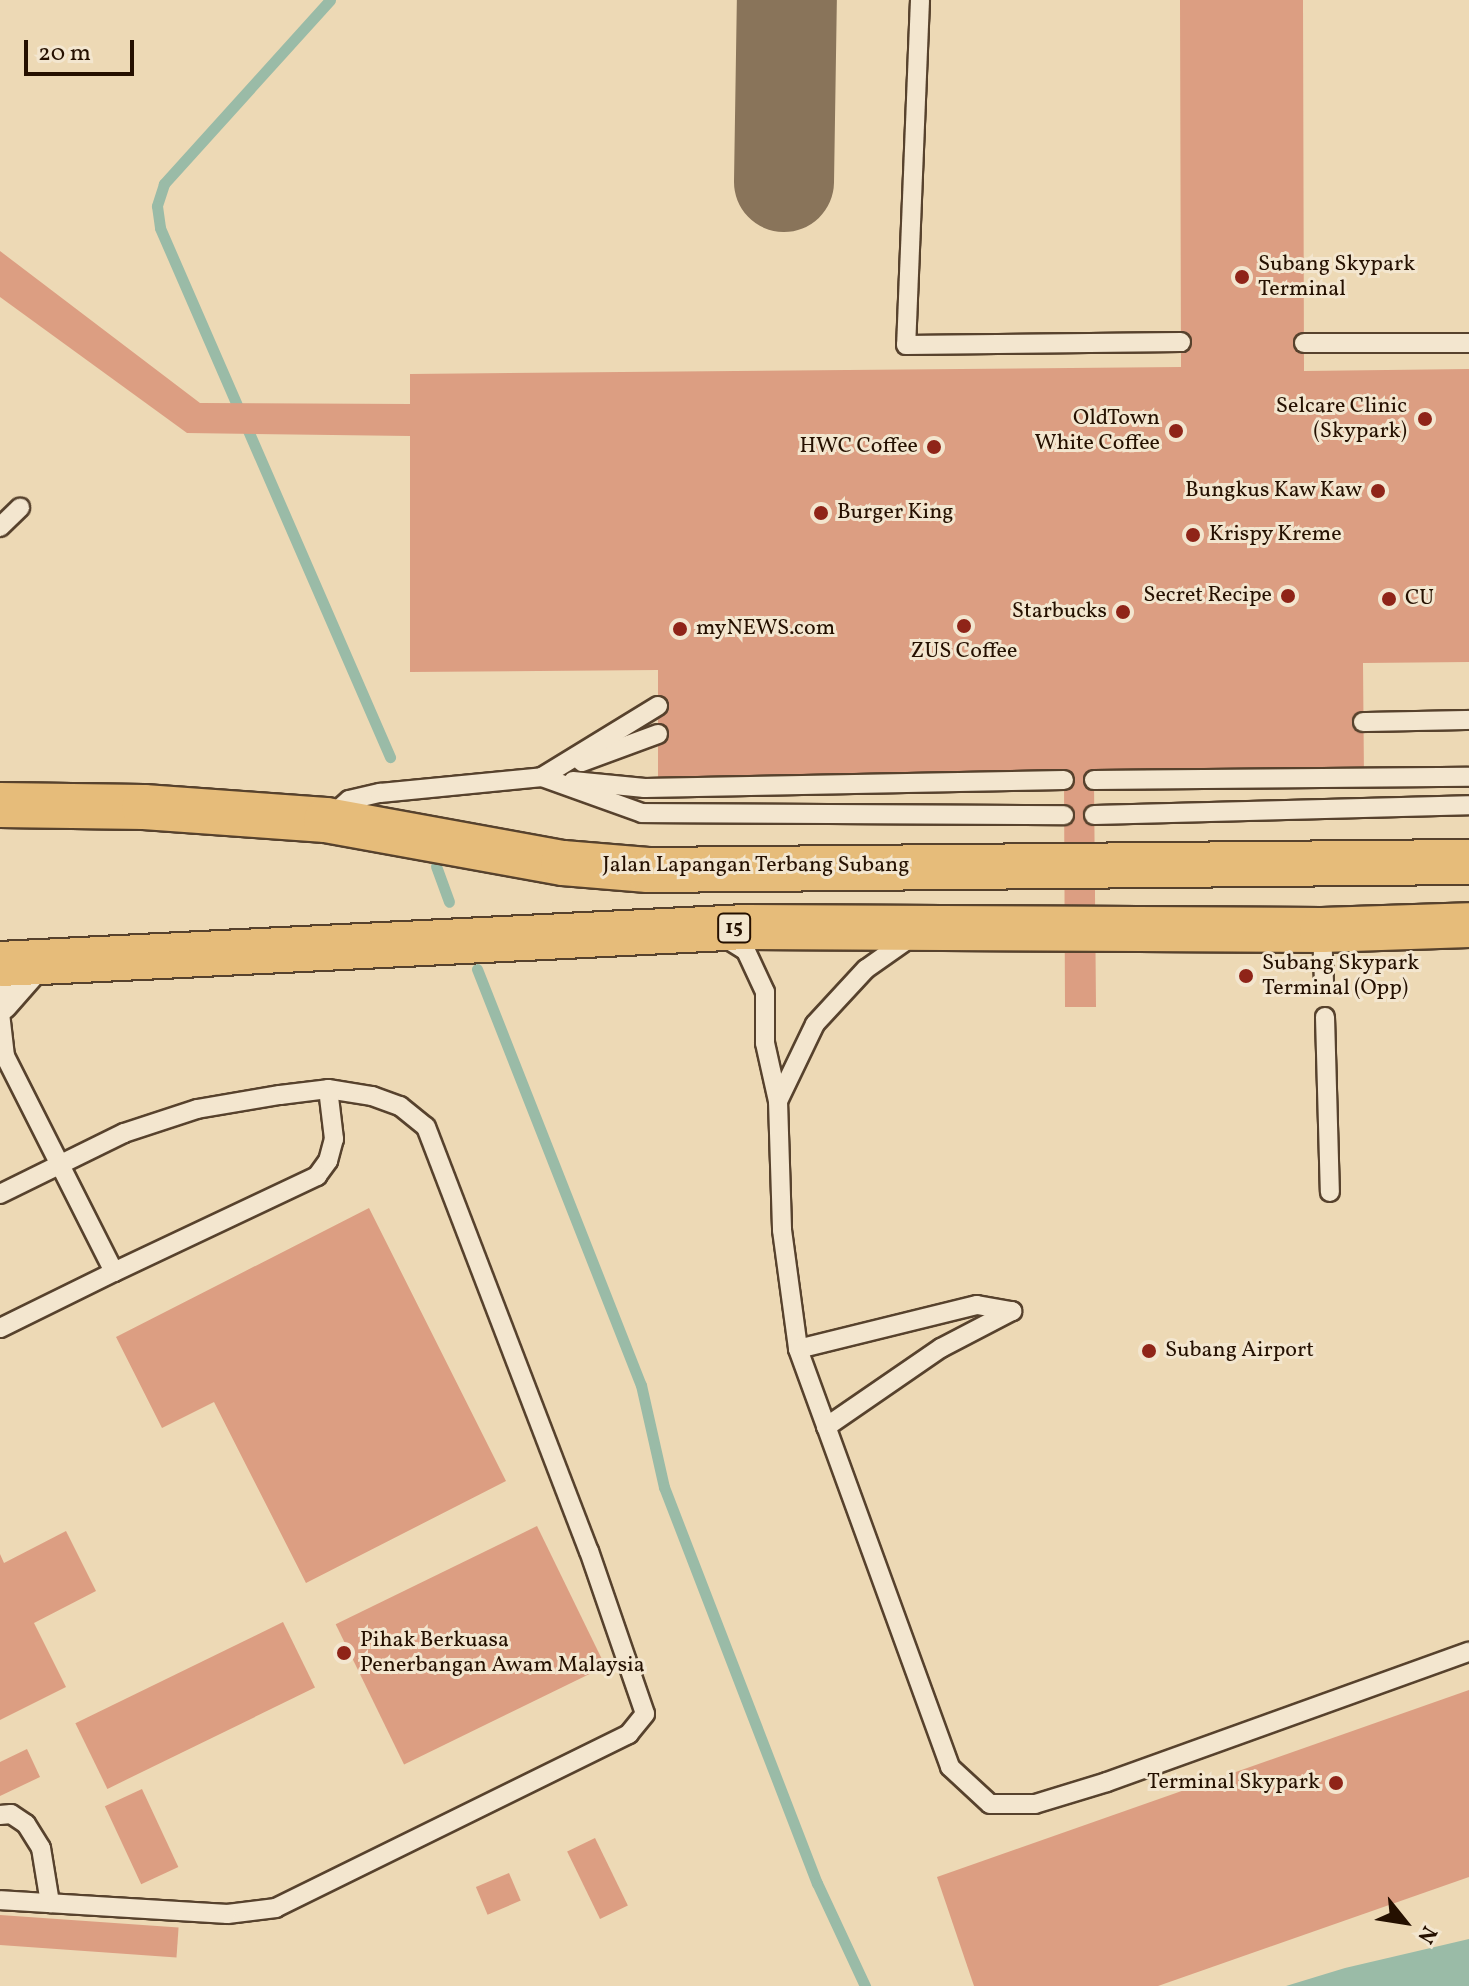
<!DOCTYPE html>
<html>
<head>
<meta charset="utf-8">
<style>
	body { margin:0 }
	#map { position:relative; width:1469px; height:1986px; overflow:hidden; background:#edd9b5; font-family:Vollkorn,serif }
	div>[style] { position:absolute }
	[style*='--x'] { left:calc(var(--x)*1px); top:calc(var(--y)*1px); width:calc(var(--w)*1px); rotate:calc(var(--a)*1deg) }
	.water>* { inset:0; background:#9abba7 }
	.stream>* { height:11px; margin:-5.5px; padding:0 5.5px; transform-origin:5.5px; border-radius:5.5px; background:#9abba7 }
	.taxiway>* { height:100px; margin:-50px; padding:0 50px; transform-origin:50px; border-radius:50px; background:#89745a }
	.building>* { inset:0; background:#dc9e82; transform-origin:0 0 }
	.roads { filter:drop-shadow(2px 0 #57422d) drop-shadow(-2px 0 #57422d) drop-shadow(0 2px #57422d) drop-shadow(0 -2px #57422d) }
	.lane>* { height:18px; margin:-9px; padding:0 9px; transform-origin:9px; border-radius:9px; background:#f3e6cf }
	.street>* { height:36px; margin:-18px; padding:0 18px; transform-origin:18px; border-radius:18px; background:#f3e6cf }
	.primary>* { height:44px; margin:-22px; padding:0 22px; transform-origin:22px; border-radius:22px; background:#e6bc7a }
	.dots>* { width:22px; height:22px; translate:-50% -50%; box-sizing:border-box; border:4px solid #f3e6cf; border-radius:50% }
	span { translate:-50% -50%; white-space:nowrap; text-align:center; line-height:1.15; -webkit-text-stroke:6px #f3e6cf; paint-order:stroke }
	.shield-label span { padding:2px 6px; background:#f3e6cf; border:2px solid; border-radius:6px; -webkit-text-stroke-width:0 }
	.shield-label { font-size:20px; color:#251000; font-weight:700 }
	.poi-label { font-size:22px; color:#251000 }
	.left { translate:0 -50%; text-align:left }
	.right { translate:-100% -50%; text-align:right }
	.street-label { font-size:22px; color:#251000 }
	.north { position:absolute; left:1365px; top:1882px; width:80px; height:80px; -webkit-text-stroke:6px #f3e6cf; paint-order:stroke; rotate:120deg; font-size:22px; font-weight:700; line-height:32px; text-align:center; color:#251000 }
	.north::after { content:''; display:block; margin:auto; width:28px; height:36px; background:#251000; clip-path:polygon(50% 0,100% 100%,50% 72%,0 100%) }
	.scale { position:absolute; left:24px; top:40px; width:110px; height:36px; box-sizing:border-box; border:4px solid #251000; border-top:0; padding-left:10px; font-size:24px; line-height:28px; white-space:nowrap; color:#251000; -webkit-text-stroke:6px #f3e6cf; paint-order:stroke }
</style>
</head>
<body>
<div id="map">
	<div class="water">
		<i style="clip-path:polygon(1469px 1939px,1469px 1986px,1286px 1986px,1345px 1968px)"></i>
	</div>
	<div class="stream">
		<i style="--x:330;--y:0;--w:248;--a:132.1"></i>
		<i style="--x:164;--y:184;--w:23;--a:108"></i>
		<i style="--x:157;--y:206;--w:22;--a:82"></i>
		<i style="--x:160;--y:228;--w:577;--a:66.5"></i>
		<i style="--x:436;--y:866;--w:38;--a:70"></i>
		<i style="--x:477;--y:969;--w:447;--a:68.5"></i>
		<i style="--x:641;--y:1385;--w:105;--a:77.3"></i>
		<i style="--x:664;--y:1487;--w:425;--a:68.9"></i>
		<i style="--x:817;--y:1883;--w:114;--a:65"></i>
	</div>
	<div class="taxiway">
		<i style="--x:784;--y:182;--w:182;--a:-89.1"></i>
	</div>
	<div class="building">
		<i style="clip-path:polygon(1180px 0,1303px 0,1304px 371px,1469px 369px,1469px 662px,1363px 663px,1364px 778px,1094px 780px,1096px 1007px,1065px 1007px,1064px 780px,658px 782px,658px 670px,410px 672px,410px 436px,187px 433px,0 297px,0 251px,200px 403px,410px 404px,410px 374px,1181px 367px)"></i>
		<i style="clip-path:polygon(369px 1208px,506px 1481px,306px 1583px,214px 1402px,162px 1428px,116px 1337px)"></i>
		<i style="left:537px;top:1526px;width:156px;height:224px;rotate:64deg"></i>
		<i style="clip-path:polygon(66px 1531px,96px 1591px,34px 1623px,66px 1687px,0 1720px,0 1554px,4px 1563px)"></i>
		<i style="left:283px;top:1622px;width:73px;height:231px;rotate:64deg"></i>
		<i style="clip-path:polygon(1469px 1690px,1469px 1877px,1158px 1986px,974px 1986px,937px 1877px)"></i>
		<i style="clip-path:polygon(27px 1749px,40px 1777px,0 1796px,0 1762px)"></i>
		<i style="left:142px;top:1789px;width:86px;height:41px;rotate:65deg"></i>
		<i style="left:595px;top:1838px;width:75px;height:31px;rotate:64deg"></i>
		<i style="left:509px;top:1873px;width:30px;height:36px;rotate:67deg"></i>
		<i style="left:0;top:1915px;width:179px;height:30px;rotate:4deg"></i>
	</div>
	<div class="roads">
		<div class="lane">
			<i style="--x:920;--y:0;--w:345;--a:92.3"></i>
			<i style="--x:906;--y:345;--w:275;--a:-0.6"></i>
			<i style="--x:1304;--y:343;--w:165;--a:0"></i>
			<i style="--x:0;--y:527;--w:28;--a:-44"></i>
			<i style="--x:1363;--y:722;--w:106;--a:-1.1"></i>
			<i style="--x:582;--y:762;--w:81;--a:-20.2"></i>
			<i style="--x:542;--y:777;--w:136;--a:-31.5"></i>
			<i style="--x:1094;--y:780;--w:375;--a:-0.5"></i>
			<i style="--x:573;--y:781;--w:72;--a:5.6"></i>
			<i style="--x:645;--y:788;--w:419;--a:-1.1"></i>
			<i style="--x:1094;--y:815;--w:375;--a:-1.5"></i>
			<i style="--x:329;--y:818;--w:27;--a:-42"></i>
			<i style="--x:349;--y:800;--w:32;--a:-13"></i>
			<i style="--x:380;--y:793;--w:163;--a:-5.6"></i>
			<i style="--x:542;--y:777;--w:106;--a:19.8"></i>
			<i style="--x:642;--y:813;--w:422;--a:0.3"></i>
			<i style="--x:1322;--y:930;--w:52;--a:87.8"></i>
			<i style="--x:724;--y:937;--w:26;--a:32"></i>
			<i style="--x:746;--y:951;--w:45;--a:65.1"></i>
			<i style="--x:765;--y:992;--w:51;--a:90"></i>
			<i style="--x:765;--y:1043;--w:59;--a:77.4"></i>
			<i style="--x:778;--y:1101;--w:85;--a:-64.3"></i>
			<i style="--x:815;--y:1024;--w:75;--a:-47.2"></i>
			<i style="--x:866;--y:969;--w:57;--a:-35.1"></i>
			<i style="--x:0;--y:1013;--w:43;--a:83.4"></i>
			<i style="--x:5;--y:1056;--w:242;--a:63.2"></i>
			<i style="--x:114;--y:1272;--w:127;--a:153.8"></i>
			<i style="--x:1325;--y:1017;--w:175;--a:88.4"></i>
			<i style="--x:778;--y:1101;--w:129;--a:88.2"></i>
			<i style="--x:782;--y:1230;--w:120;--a:82.3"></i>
			<i style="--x:798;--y:1349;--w:445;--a:70"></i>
			<i style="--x:950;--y:1767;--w:54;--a:42.8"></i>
			<i style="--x:990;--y:1804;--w:45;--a:0"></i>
			<i style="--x:1035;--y:1804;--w:75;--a:-17"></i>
			<i style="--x:1107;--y:1782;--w:385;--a:-19.8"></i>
			<i style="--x:0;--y:1194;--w:138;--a:-26.2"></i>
			<i style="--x:124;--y:1133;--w:77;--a:-18.2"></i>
			<i style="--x:197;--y:1109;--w:84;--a:-9.6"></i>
			<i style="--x:280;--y:1095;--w:48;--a:-7.1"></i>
			<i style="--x:328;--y:1089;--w:45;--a:9"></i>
			<i style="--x:372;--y:1096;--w:30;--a:20"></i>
			<i style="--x:400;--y:1106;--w:33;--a:39"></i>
			<i style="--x:426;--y:1127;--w:454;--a:69"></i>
			<i style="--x:589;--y:1551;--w:172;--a:71"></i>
			<i style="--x:645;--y:1714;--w:26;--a:129"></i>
			<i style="--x:629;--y:1734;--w:394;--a:153.8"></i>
			<i style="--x:276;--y:1908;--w:49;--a:173"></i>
			<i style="--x:227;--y:1914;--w:227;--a:-176.5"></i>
			<i style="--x:114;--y:1272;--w:225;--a:-25.3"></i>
			<i style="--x:317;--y:1176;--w:19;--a:-54"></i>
			<i style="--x:328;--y:1161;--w:23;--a:-75"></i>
			<i style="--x:334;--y:1139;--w:50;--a:-96.8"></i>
			<i style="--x:798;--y:1349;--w:184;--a:-13.8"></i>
			<i style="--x:977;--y:1305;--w:36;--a:10"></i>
			<i style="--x:826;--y:1427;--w:140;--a:-34.5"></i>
			<i style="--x:941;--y:1348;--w:80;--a:-27.5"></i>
			<i style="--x:0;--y:1815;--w:11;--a:-5"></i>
			<i style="--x:11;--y:1814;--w:18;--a:34"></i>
			<i style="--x:26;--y:1824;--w:28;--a:58"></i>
			<i style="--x:41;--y:1848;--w:56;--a:80.7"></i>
		</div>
		<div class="street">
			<i style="--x:0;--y:1002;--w:53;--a:-48.8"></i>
		</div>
		<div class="primary">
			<i style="--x:0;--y:805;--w:144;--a:0.8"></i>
			<i style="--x:144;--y:807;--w:182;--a:4.1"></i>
			<i style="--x:326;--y:820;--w:241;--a:10.3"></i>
			<i style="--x:563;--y:863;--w:85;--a:4.7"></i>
			<i style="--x:648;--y:870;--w:821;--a:-0.56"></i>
			<i style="--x:0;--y:964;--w:748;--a:-2.84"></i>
			<i style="--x:747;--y:927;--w:575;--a:0.3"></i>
			<i style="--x:1322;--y:930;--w:147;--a:-1.9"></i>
		</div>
	</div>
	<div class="dots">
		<i style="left:1242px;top:277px;background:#8f2418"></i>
		<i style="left:1425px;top:419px;background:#8f2418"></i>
		<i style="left:1176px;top:431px;background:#8f2418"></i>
		<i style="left:934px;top:447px;background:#8f2418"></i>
		<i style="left:1378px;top:491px;background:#8f2418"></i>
		<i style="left:821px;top:513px;background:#8f2418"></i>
		<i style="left:1193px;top:535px;background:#8f2418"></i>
		<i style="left:1288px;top:596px;background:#8f2418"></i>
		<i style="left:1389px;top:599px;background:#8f2418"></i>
		<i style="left:1123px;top:612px;background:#8f2418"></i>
		<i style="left:964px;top:626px;background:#8f2418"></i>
		<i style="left:680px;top:629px;background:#8f2418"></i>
		<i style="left:1246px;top:976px;background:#8f2418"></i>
		<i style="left:1149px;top:1351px;background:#8f2418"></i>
		<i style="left:344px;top:1653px;background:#8f2418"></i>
		<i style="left:1336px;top:1783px;background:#8f2418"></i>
	</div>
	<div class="shield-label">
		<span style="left:734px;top:928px">15</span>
	</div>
	<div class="poi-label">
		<span class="left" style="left:1258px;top:277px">Subang Skypark<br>Terminal</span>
		<span class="right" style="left:1407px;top:419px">Selcare Clinic<br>(Skypark)</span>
		<span class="right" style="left:1160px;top:431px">OldTown<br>White Coffee</span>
		<span class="right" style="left:918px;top:447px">HWC Coffee</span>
		<span class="right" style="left:1362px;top:491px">Bungkus Kaw Kaw</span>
		<span class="left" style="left:837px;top:513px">Burger King</span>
		<span class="left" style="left:1209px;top:535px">Krispy Kreme</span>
		<span class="right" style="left:1272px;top:596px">Secret Recipe</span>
		<span class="left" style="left:1405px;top:599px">CU</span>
		<span class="right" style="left:1107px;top:612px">Starbucks</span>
		<span class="left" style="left:696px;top:629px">myNEWS.com</span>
		<span style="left:964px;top:652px">ZUS Coffee</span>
		<span class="left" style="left:1262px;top:976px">Subang Skypark<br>Terminal (Opp)</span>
		<span class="left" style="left:1165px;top:1351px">Subang Airport</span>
		<span class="left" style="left:360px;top:1653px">Pihak Berkuasa<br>Penerbangan Awam Malaysia</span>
		<span class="right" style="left:1320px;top:1783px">Terminal Skypark</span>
	</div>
	<div class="street-label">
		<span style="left:756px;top:866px">Jalan Lapangan Terbang Subang</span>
	</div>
	<div class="north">N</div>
	<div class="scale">20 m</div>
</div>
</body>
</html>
